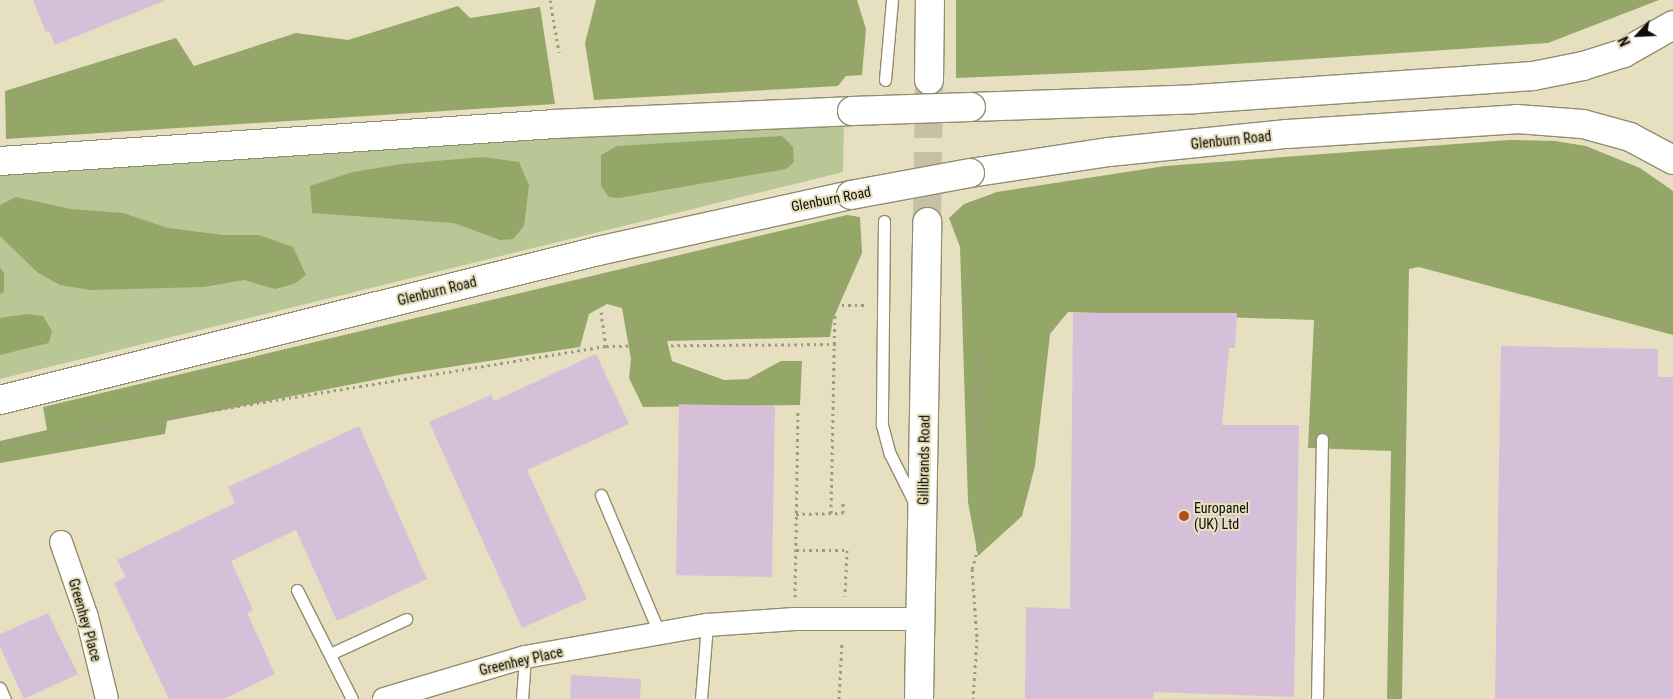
<!DOCTYPE html>
<html>
<head>
<meta charset="utf-8">
<style>
	body { margin:0 }
	#map { position:relative; width:1673px; height:699px; overflow:hidden; background:#e6e0c0; font-family:"Roboto Condensed",sans-serif }
	div>[style] { position:absolute }
	[style*='--x'] { left:calc(var(--x)*1px); top:calc(var(--y)*1px); width:calc(var(--w)*1px); rotate:calc(var(--a)*1deg) }
	.green>* { inset:0; background:#b8c795 }
	.forest>* { inset:0; background:#95a669 }
	.building>* { inset:0; background:#d6c0d9; transform-origin:0 0 }
	.secondary-tunnel>* { height:28px; margin-top:-14px; transform-origin:0; background:repeating-linear-gradient(90deg,#c6c0a4 0 28px,transparent 0 42px) }
	.path>* { height:3px; margin-top:-1.5px; transform-origin:0; background:repeating-linear-gradient(90deg,#9e9981 0 2.5px,transparent 0 6.5px) }
	.roads { filter:drop-shadow(1px 0 #928d6f) drop-shadow(-1px 0 #928d6f) drop-shadow(0 1px #928d6f) drop-shadow(0 -1px #928d6f) }
	.lane>* { height:11px; margin:-5.5px; padding:0 5.5px; transform-origin:5.5px; border-radius:5.5px; background:#fff }
	.street>* { height:22px; margin:-11px; padding:0 11px; transform-origin:11px; border-radius:11px; background:#fff }
	.secondary>* { height:28px; margin:-14px; padding:0 14px; transform-origin:14px; border-radius:14px; background:#fff }
	.primary>* { height:28px; margin:-14px; padding:0 14px; transform-origin:14px; border-radius:14px; background:#fff }
	.bridges { filter:drop-shadow(1px 0 #928d6f) drop-shadow(-1px 0 #928d6f) drop-shadow(0 1px #928d6f) drop-shadow(0 -1px #928d6f) }
	.primary-bridge>* { height:28px; margin:-14px; padding:0 14px; transform-origin:14px; border-radius:14px; background:#fff }
	.dots>* { width:14px; height:14px; translate:-50% -50%; box-sizing:border-box; border:2px solid #e6e0c0; border-radius:50% }
	span { translate:-50% -50%; white-space:nowrap; text-align:center; line-height:1.15; -webkit-text-stroke:4px #e6e0c0; paint-order:stroke }
	.street-label { font-size:14px; color:#0e0c03 }
	.poi-label { font-size:14px; color:#0e0c03 }
	.left { translate:0 -50%; text-align:left }
	.north { position:absolute; left:1613px; top:10px; width:50px; height:50px; -webkit-text-stroke:4px #e6e0c0; paint-order:stroke; rotate:245deg; font-size:14px; font-weight:700; line-height:20px; text-align:center; color:#0e0c03 }
	.north::after { content:''; display:block; margin:auto; width:18px; height:22px; background:#0e0c03; clip-path:polygon(50% 0,100% 100%,50% 72%,0 100%) }
</style>
</head>
<body>
<div id="map">
	<div class="green">
		<i style="clip-path:polygon(844px 122px,843px 172px,0 379px,0 169px)"></i>
	</div>
	<div class="forest">
		<i style="clip-path:polygon(596px 0,857px 0,866px 29px,862px 75px,846px 76px,838px 86px,594px 100px,585px 43px)"></i>
		<i style="clip-path:polygon(956px 0,1659px 0,1548px 43px,1145px 70px,956px 78px)"></i>
		<i style="clip-path:polygon(458px 6px,470px 18px,540px 7px,555px 104px,6px 139px,5px 91px,176px 38px,194px 66px,296px 33px,348px 40px)"></i>
		<i style="clip-path:polygon(782px 136px,793px 147px,794px 162px,786px 169px,619px 198px,609px 197px,601px 186px,601px 155px,617px 146px)"></i>
		<i style="clip-path:polygon(1509px 140px,1555px 141px,1586px 146px,1640px 168px,1673px 191px,1673px 335px,1419px 267px,1409px 269px,1402px 699px,1387px 699px,1391px 451px,1308px 448px,1314px 320px,1068px 312px,1050px 334px,1035px 466px,1022px 516px,978px 556px,968px 502px,960px 247px,949px 218px,964px 204px,997px 192px,1165px 166px)"></i>
		<i style="clip-path:polygon(483px 157px,519px 162px,529px 185px,524px 226px,513px 239px,500px 240px,454px 223px,312px 213px,310px 186px,353px 172px,401px 164px)"></i>
		<i style="clip-path:polygon(16px 197px,70px 209px,123px 213px,168px 228px,223px 235px,259px 235px,293px 247px,306px 275px,294px 284px,275px 289px,244px 280px,204px 287px,90px 290px,60px 285px,38px 273px,0 236px,0 205px)"></i>
		<i style="clip-path:polygon(847px 215px,860px 217px,862px 253px,833px 319px,830px 337px,667px 341px,672px 361px,724px 380px,748px 379px,781px 361px,802px 361px,800px 405px,643px 407px,629px 378px,631px 359px,622px 308px,607px 304px,589px 314px,580px 347px,404px 374px,167px 421px,165px 434px,0 463px,0 441px,47px 430px,43px 407px)"></i>
		<i style="clip-path:polygon(0 267px,4px 273px,4px 292px,0 294px)"></i>
		<i style="clip-path:polygon(26px 314px,43px 316px,52px 331px,49px 343px,0 355px,0 318px)"></i>
	</div>
	<div class="building">
		<i style="clip-path:polygon(33px 0,164px 0,164px 1px,55px 45px,49px 31px,46px 32px)"></i>
		<i style="clip-path:polygon(1073px 313px,1237px 313px,1235px 348px,1229px 348px,1222px 425px,1299px 425px,1294px 697px,1154px 692px,1153px 699px,1025px 699px,1026px 607px,1070px 609px)"></i>
		<i style="clip-path:polygon(1501px 346px,1658px 349px,1658px 377px,1673px 377px,1673px 699px,1495px 699px)"></i>
		<i style="clip-path:polygon(596px 354px,629px 424px,527px 470px,587px 599px,522px 628px,429px 422px,491px 395px,494px 401px)"></i>
		<i style="left:775px;top:406px;width:171px;height:96px;rotate:91deg"></i>
		<i style="clip-path:polygon(359px 426px,427px 579px,337px 621px,296px 530px,231px 561px,253px 610px,247px 613px,275px 674px,224px 699px,169px 699px,114px 583px,126px 577px,117px 560px,235px 503px,228px 487px)"></i>
		<i style="clip-path:polygon(48px 613px,78px 674px,24px 699px,0 647px,0 634px)"></i>
		<i style="clip-path:polygon(571px 675px,641px 679px,640px 699px,570px 699px)"></i>
	</div>
	<div class="secondary-tunnel">
		<i style="--x:927;--y:222;--w:142;--a:-89.2"></i>
	</div>
	<div class="path">
		<i style="--x:550;--y:0;--w:53;--a:80.2"></i>
		<i style="--x:601;--y:312;--w:34;--a:82"></i>
		<i style="--x:969;--y:350;--w:10;--a:6"></i>
		<i style="--x:979;--y:351;--w:57;--a:92"></i>
		<i style="--x:977;--y:408;--w:28;--a:82"></i>
		<i style="--x:981;--y:436;--w:112;--a:91.5"></i>
		<i style="--x:978;--y:548;--w:22;--a:106"></i>
		<i style="--x:972;--y:569;--w:70;--a:85.9"></i>
		<i style="--x:977;--y:639;--w:60;--a:93.8"></i>
		<i style="--x:0;--y:445;--w:614;--a:-9.28"></i>
		<i style="--x:606;--y:346;--w:233;--a:-0.5"></i>
		<i style="--x:971;--y:463;--w:51;--a:-84.4"></i>
		<i style="--x:831;--y:513;--w:208;--a:-88.9"></i>
		<i style="--x:835;--y:305;--w:31;--a:0"></i>
		<i style="--x:796;--y:514;--w:47;--a:-1.2"></i>
		<i style="--x:843;--y:513;--w:13;--a:-90"></i>
		<i style="--x:796;--y:550;--w:51;--a:0"></i>
		<i style="--x:847;--y:550;--w:46;--a:92.5"></i>
		<i style="--x:795;--y:597;--w:185;--a:-89.1"></i>
		<i style="--x:839;--y:699;--w:57;--a:-87"></i>
	</div>
	<div class="roads">
		<div class="lane">
			<i style="--x:885;--y:80;--w:80;--a:-85"></i>
			<i style="--x:884;--y:221;--w:204;--a:90.6"></i>
			<i style="--x:882;--y:425;--w:30;--a:75"></i>
			<i style="--x:890;--y:454;--w:56;--a:63.4"></i>
			<i style="--x:601;--y:495;--w:152;--a:67.1"></i>
			<i style="--x:297;--y:590;--w:122;--a:63.2"></i>
			<i style="--x:330;--y:654;--w:84;--a:-24.7"></i>
			<i style="--x:0;--y:688;--w:12;--a:66"></i>
			<i style="--x:522;--y:699;--w:42;--a:-85.9"></i>
			<i style="--x:701;--y:699;--w:74;--a:-85.4"></i>
			<i style="--x:1317;--y:699;--w:260;--a:-88.9"></i>
		</div>
		<div class="street">
			<i style="--x:61;--y:542;--w:79;--a:70.9"></i>
			<i style="--x:87;--y:617;--w:84;--a:76.3"></i>
			<i style="--x:384;--y:699;--w:147;--a:-16.6"></i>
			<i style="--x:525;--y:657;--w:185;--a:-10"></i>
			<i style="--x:707;--y:625;--w:88;--a:-3.9"></i>
			<i style="--x:795;--y:619;--w:127;--a:0"></i>
		</div>
		<div class="secondary">
			<i style="--x:929;--y:80;--w:80;--a:-89.3"></i>
			<i style="--x:919;--y:699;--w:477;--a:-89"></i>
		</div>
		<div class="primary">
			<i style="--x:971;--y:107;--w:225;--a:-2"></i>
			<i style="--x:1196;--y:99;--w:338;--a:-3.9"></i>
			<i style="--x:1533;--y:76;--w:51;--a:-11.3"></i>
			<i style="--x:1583;--y:66;--w:43;--a:-17.6"></i>
			<i style="--x:1624;--y:53;--w:56;--a:-29.7"></i>
			<i style="--x:0;--y:161;--w:556;--a:-3.81"></i>
			<i style="--x:555;--y:124;--w:297;--a:-2.5"></i>
			<i style="--x:970;--y:173;--w:141;--a:-8.6"></i>
			<i style="--x:1109;--y:152;--w:179;--a:-5.8"></i>
			<i style="--x:1287;--y:134;--w:230;--a:-3.7"></i>
			<i style="--x:1517;--y:119;--w:66;--a:4.3"></i>
			<i style="--x:1583;--y:124;--w:49;--a:15.5"></i>
			<i style="--x:1630;--y:137;--w:49;--a:28.1"></i>
			<i style="--x:0;--y:400;--w:616;--a:-13.99"></i>
			<i style="--x:598;--y:251;--w:259;--a:-12.5"></i>
		</div>
	</div>
	<div class="bridges">
		<div class="primary-bridge">
			<i style="--x:852;--y:111;--w:119;--a:-1.9"></i>
			<i style="--x:851;--y:195;--w:121;--a:-10.5"></i>
		</div>
	</div>
	<div class="dots">
		<i style="left:1184px;top:516px;background:#b14c1e"></i>
	</div>
	<div class="street-label">
		<span style="left:1231px;top:140px;rotate:-6deg">Glenburn Road</span>
		<span style="left:831px;top:199px;rotate:-11deg">Glenburn Road</span>
		<span style="left:437px;top:291px;rotate:-14deg">Glenburn Road</span>
		<span style="left:924px;top:460px;rotate:-89deg">Gillibrands Road</span>
		<span style="left:85px;top:620px;rotate:74deg">Greenhey Place</span>
		<span style="left:521px;top:661px;rotate:-13deg">Greenhey Place</span>
	</div>
	<div class="poi-label">
		<span class="left" style="left:1194px;top:516px">Europanel<br>(UK) Ltd</span>
	</div>
	<div class="north">N</div>
</div>
</body>
</html>
